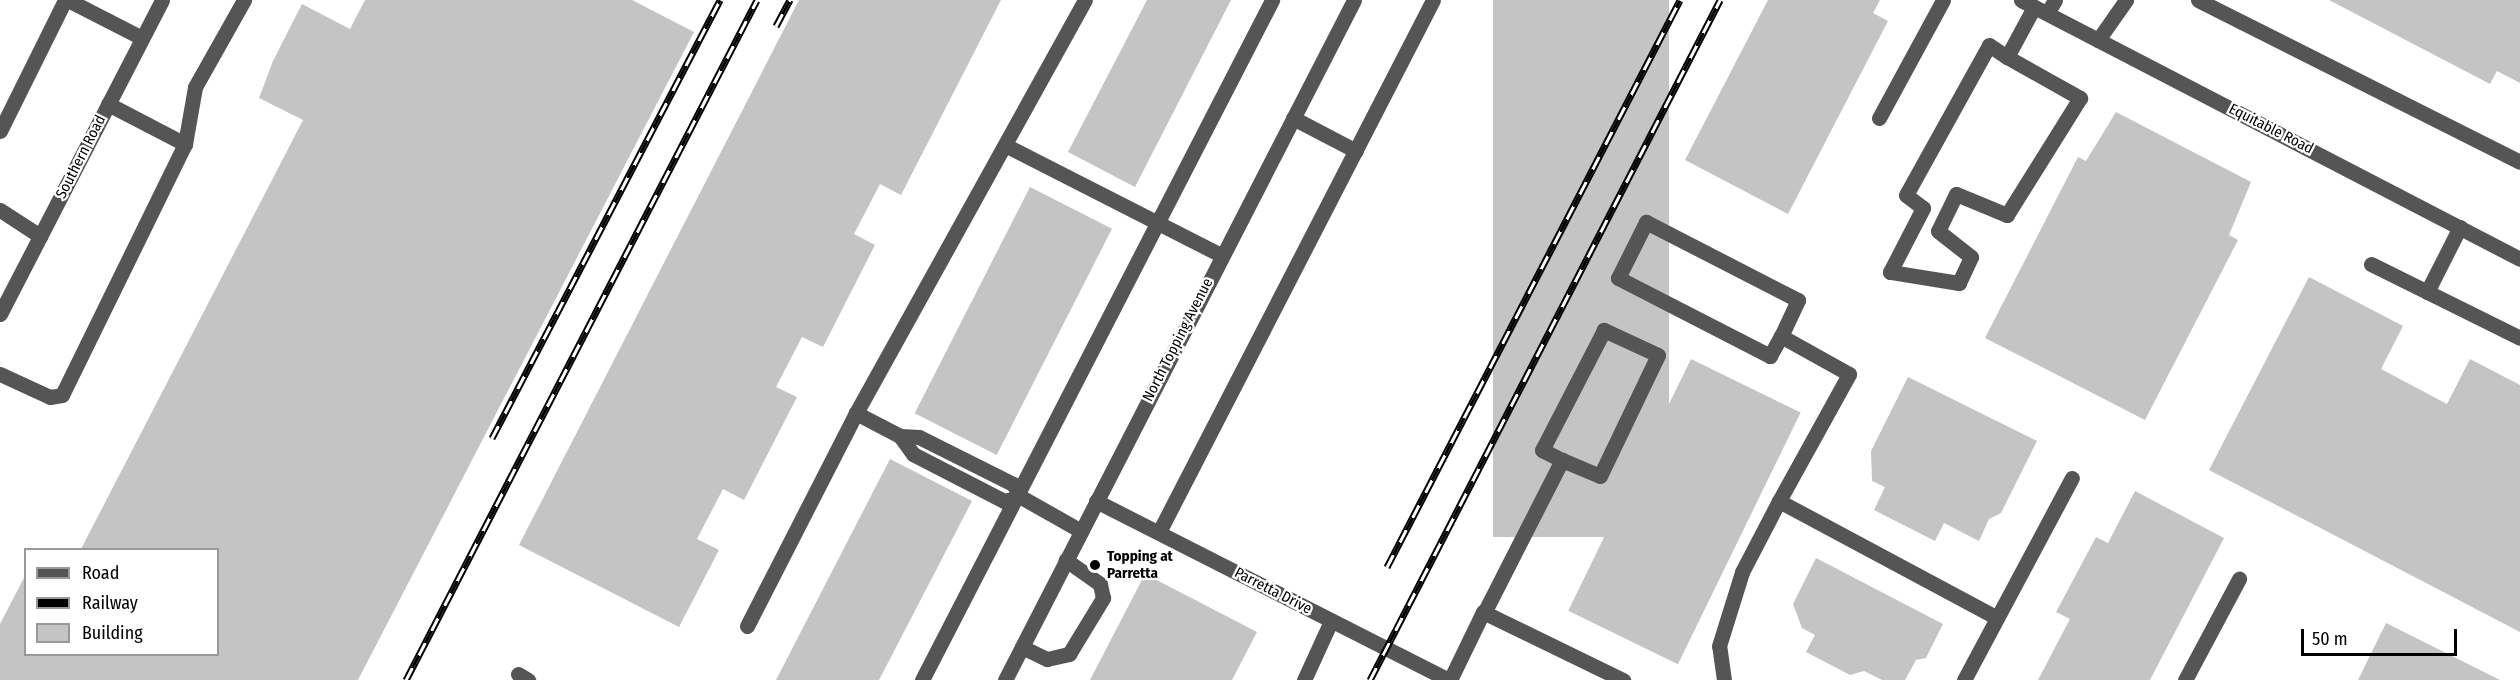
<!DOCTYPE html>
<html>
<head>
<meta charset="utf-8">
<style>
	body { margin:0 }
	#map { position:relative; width:2520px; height:680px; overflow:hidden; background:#fff; font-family:"Fira Sans Condensed",sans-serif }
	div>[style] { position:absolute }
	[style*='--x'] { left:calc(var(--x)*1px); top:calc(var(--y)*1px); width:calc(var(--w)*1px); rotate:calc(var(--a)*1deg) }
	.building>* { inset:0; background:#c4c4c4; transform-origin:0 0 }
	.minor>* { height:15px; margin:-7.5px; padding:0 7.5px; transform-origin:7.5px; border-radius:7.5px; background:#555 }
	.rail>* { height:7px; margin-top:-3.5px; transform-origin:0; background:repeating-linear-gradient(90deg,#fff 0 14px,#000 0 28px); box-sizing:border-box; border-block:2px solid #000 }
	.dots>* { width:16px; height:16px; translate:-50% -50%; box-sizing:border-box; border:3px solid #fff; border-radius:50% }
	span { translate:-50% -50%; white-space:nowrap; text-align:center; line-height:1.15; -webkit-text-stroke:4.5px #fff; paint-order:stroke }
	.street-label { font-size:15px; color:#000 }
	.poi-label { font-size:15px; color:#000; font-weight:700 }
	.left { translate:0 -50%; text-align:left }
	.legend { position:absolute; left:24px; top:548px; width:195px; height:108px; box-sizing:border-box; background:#fff; border:2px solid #999; margin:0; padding:8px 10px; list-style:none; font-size:18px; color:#000 }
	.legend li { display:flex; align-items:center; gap:12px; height:30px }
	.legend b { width:30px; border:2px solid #999 }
	.scale { position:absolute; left:2301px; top:629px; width:156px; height:27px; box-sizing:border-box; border:3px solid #000; border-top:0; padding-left:8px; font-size:18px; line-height:21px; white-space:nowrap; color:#000; -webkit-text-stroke:4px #fff; paint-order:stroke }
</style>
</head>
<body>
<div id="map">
	<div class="building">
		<i style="clip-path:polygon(365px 0,632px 0,694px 32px,358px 680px,0 680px,0 624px,26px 574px,26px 654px,218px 654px,218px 549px,81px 549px,303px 120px,259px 98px,273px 61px,302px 4px,350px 29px)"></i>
		<i style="clip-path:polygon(799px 0,1001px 0,901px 195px,880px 184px,854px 234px,875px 245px,823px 347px,802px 337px,776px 387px,797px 397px,744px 500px,723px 489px,697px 539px,719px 550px,679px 627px,519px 545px)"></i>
		<i style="clip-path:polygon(1147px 0,1231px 0,1135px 187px,1068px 152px)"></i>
		<i style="left:1493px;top:0;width:176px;height:537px"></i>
		<i style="clip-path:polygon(1768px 0,1880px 0,1873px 13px,1888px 21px,1788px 214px,1685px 160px)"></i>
		<i style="clip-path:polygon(2329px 0,2520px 0,2520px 83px,2497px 71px,2490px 84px)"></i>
		<i style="clip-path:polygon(2116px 112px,2251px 182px,2229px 235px,2238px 240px,2145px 420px,1985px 338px,2078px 157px,2086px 161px)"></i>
		<i style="left:1030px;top:187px;width:92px;height:254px;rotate:27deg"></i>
		<i style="clip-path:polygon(2309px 277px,2403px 326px,2381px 369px,2447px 404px,2470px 359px,2520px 385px,2520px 632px,2209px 470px)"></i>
		<i style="left:1691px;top:359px;width:122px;height:280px;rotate:26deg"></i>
		<i style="clip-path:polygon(1908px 377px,2037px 441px,2001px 513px,1989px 519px,1979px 541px,1944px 523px,1935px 541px,1874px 510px,1885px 487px,1872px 481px,1871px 451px)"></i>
		<i style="clip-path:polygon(890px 459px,972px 501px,879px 680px,776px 680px)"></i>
		<i style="clip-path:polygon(2135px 491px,2224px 538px,2150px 680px,2038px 680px,2070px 619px,2056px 612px,2096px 537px,2108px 543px)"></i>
		<i style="clip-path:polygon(1816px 558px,1943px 624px,1926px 658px,1916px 660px,1905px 680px,1882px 680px,1864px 671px,1850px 675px,1806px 652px,1815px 635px,1802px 628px,1793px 604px)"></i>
		<i style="clip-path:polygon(1145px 574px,1257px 632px,1232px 680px,1090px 680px)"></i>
		<i style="clip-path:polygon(2386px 623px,2500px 680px,2358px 680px)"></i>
	</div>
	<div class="minor">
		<i style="--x:68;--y:0;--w:83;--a:27.2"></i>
		<i style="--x:2021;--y:0;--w:562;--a:27.43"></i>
		<i style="--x:2198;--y:0;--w:360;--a:26.7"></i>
		<i style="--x:2047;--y:13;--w:15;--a:-58"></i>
		<i style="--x:2098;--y:40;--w:49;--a:-55"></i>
		<i style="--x:2007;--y:57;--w:84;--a:29.3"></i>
		<i style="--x:2080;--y:98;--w:138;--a:122"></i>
		<i style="--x:2007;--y:215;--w:55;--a:-157.6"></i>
		<i style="--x:1956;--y:194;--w:41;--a:115.9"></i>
		<i style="--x:1938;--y:231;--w:42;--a:38.2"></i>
		<i style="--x:1971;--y:257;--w:29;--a:115"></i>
		<i style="--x:1959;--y:283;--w:70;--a:-170.9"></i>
		<i style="--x:1890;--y:272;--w:72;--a:-62.7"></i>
		<i style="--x:1923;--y:208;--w:21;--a:-143"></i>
		<i style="--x:1906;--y:195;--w:171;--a:-61"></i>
		<i style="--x:1989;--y:45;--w:22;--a:34"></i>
		<i style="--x:2007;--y:57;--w:57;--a:-61.6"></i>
		<i style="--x:108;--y:104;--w:87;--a:27.5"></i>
		<i style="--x:1293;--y:118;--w:71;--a:27.6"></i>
		<i style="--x:1879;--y:118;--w:134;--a:-61.5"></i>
		<i style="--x:0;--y:131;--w:146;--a:-63.6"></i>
		<i style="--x:1005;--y:145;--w:242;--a:27"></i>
		<i style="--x:0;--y:210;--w:48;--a:33"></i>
		<i style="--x:2371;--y:264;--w:166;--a:26.4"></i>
		<i style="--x:2427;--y:292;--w:73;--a:-63.1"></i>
		<i style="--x:0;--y:314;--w:353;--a:-62.7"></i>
		<i style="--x:0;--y:374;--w:55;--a:24.7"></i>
		<i style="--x:50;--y:397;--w:12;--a:-9"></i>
		<i style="--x:62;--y:395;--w:280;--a:-63.9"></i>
		<i style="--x:185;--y:144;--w:58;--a:-80"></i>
		<i style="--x:195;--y:87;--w:100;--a:-60.6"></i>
		<i style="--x:900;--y:436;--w:19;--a:3"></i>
		<i style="--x:919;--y:437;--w:105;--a:26.6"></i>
		<i style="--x:1013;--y:484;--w:15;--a:58"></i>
		<i style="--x:1021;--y:497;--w:69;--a:29.5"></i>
		<i style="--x:1021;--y:497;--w:17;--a:167"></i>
		<i style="--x:1004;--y:501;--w:102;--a:-152.7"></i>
		<i style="--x:913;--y:454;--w:22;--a:-126"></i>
		<i style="--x:900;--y:436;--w:50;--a:-152.4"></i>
		<i style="--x:856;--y:413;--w:472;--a:-61"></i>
		<i style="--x:1096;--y:501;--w:396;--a:26.9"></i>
		<i style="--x:1779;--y:501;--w:145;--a:-61.1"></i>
		<i style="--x:1849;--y:374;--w:78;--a:-150.8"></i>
		<i style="--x:1781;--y:336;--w:23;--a:119"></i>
		<i style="--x:1770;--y:356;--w:171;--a:-152.8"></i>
		<i style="--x:1618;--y:278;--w:63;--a:-63.4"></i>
		<i style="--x:1646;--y:222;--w:171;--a:27.2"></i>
		<i style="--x:1798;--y:300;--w:40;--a:115"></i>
		<i style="--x:1159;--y:532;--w:598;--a:-62.75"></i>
		<i style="--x:1484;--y:613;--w:172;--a:-63"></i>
		<i style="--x:1562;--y:460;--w:41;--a:22.8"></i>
		<i style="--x:1600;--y:476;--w:134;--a:-64.4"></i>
		<i style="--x:1658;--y:355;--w:60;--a:-155.2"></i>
		<i style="--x:1604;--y:330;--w:135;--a:117.3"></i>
		<i style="--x:1542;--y:450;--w:22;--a:27"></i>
		<i style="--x:747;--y:626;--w:239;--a:-62.9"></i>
		<i style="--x:1022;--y:647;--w:28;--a:26"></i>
		<i style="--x:1047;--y:659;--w:23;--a:-13"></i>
		<i style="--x:1069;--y:654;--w:66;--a:-58.7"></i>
		<i style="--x:1103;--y:598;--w:14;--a:-102"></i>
		<i style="--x:1100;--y:584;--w:42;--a:-144.8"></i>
		<i style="--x:518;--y:674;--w:12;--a:31"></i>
		<i style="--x:922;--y:680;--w:765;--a:-62.76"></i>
		<i style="--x:1005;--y:680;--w:764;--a:-62.83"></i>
		<i style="--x:1304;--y:680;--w:65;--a:-65.4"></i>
		<i style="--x:1450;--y:680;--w:76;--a:-64.1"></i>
		<i style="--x:1483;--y:612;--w:156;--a:25.9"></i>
		<i style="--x:1724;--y:680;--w:34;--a:-98"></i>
		<i style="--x:1719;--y:646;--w:77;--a:-72.7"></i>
		<i style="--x:1742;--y:572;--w:80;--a:-62.5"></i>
		<i style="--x:1779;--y:501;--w:247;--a:28.2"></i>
		<i style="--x:1964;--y:680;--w:229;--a:-61.9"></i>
		<i style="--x:2185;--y:680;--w:115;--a:-61.9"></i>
	</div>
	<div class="rail">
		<i style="--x:776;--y:26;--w:30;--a:-62"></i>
		<i style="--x:492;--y:438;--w:494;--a:-62.5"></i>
		<i style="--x:1387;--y:567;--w:638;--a:-62.67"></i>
		<i style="--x:406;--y:680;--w:765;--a:-62.7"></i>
		<i style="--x:1370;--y:680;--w:765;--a:-62.76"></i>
	</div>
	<div class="dots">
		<i style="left:1095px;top:565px;background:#000"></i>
	</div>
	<div class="street-label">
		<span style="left:2271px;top:129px;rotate:27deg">Equitable Road</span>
		<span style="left:81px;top:157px;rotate:-63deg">Southern Road</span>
		<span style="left:1178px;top:340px;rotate:-63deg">North Topping Avenue</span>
		<span style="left:1273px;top:591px;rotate:27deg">Parretta Drive</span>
	</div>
	<div class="poi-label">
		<span class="left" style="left:1107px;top:565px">Topping at<br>Parretta</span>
	</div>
	<ul class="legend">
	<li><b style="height:8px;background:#555"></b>Road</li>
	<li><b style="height:8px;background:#000"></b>Railway</li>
	<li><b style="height:16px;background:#c4c4c4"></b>Building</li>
	</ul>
	<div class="scale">50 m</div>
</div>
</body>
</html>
